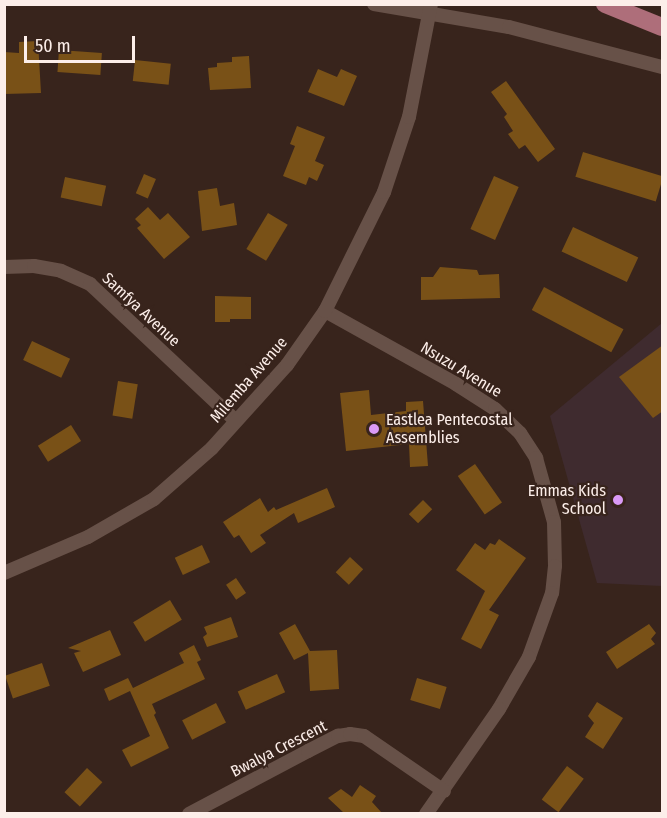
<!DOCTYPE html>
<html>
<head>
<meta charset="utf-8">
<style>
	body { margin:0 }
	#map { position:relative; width:667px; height:818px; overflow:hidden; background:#38241c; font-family:"Fira Sans Condensed",sans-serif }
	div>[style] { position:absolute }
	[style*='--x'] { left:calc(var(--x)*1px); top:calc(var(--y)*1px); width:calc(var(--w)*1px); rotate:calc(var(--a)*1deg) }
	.education>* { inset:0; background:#3f2b2f }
	.building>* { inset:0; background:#795117; transform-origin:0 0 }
	.street>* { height:14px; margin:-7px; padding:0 7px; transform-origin:7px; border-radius:7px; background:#675148 }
	.primary>* { height:18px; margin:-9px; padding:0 9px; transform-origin:9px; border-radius:9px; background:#ae6e7a }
	.dots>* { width:16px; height:16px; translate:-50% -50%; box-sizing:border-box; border:3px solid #38241c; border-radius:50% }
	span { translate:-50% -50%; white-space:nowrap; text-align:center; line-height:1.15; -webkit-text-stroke:4.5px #38241c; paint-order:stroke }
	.street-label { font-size:16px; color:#fceee9 }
	.poi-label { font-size:16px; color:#fceee9 }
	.left { translate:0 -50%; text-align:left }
	.right { translate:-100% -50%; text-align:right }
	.frame { position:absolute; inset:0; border:6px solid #fceee9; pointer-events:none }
	.scale { position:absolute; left:24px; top:36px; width:111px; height:27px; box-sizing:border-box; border:3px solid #fceee9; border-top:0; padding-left:8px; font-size:18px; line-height:21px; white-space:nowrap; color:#fceee9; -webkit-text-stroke:4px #38241c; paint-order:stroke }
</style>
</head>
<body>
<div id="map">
	<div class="education">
		<i style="clip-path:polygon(662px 323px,662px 586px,597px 583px,550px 416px)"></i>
	</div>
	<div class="building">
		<i style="clip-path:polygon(38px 41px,41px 93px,4px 94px,4px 52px,19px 53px,19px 42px)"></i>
		<i style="left:59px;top:50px;width:43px;height:22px;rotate:4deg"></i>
		<i style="clip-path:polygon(249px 56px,251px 88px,210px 90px,208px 68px,217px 67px,217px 63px,232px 62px,232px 57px)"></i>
		<i style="left:135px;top:60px;width:36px;height:21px;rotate:6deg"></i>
		<i style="clip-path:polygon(318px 69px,337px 77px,341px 69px,357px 76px,344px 106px,308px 92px)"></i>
		<i style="clip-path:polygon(506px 81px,555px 149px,538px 162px,525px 145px,519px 149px,508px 134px,513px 131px,504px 117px,507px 114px,491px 92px)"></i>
		<i style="clip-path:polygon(297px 126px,325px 137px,315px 161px,324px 165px,317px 181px,309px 177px,306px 185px,283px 176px,295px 146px,290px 144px)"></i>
		<i style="left:583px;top:152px;width:84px;height:26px;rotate:17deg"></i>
		<i style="left:144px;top:174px;width:13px;height:21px;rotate:23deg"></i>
		<i style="left:494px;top:176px;width:27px;height:58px;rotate:24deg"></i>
		<i style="left:65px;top:177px;width:42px;height:21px;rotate:12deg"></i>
		<i style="clip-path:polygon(217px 188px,220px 206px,234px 203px,237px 225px,202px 231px,198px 191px)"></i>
		<i style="clip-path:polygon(148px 207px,160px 220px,168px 213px,190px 237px,164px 259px,137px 228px,141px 225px,135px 219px)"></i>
		<i style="left:268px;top:213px;width:23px;height:42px;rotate:31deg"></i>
		<i style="left:573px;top:227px;width:72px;height:27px;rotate:25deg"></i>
		<i style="clip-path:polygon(440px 267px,477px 270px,479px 275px,499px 274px,500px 298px,421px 300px,421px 277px,433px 277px)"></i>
		<i style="left:544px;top:287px;width:90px;height:26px;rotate:28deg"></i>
		<i style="clip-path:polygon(215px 296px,251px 297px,251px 319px,230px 319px,230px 322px,215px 322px)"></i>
		<i style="left:32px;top:341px;width:42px;height:21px;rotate:25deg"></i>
		<i style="clip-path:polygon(663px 345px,663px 411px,653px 418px,619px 377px)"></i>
		<i style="left:118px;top:381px;width:20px;height:35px;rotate:9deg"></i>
		<i style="clip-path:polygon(369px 390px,371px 415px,406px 411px,406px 402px,423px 401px,428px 466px,410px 467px,409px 444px,346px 451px,340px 393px)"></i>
		<i style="left:71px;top:425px;width:19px;height:39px;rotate:58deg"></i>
		<i style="left:475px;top:464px;width:47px;height:21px;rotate:55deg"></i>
		<i style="clip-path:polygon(327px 488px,335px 507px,298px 523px,294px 513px,260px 535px,266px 543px,251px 553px,239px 535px,234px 538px,223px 522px,260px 498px,268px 512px,274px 507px,276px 510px)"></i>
		<i style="left:423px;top:500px;width:13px;height:20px;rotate:45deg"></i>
		<i style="clip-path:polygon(499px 539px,526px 558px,489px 610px,499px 615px,481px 649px,461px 639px,485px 591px,456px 570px,475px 543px,485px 550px,490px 543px,495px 545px)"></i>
		<i style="left:202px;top:545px;width:19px;height:30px;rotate:65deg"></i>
		<i style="left:350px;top:557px;width:18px;height:21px;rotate:43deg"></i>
		<i style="left:236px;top:578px;width:18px;height:12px;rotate:56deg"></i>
		<i style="left:170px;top:600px;width:23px;height:43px;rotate:59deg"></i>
		<i style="clip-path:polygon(231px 617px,238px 637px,207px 647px,203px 637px,207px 634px,204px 627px)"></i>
		<i style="clip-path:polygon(295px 624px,310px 651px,337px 650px,339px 689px,310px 691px,308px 653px,294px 660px,279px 633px)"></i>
		<i style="clip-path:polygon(649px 624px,656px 633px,651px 639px,655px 644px,617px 669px,606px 652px)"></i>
		<i style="clip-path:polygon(110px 630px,121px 655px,83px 672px,74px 653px,81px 651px,68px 648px)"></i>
		<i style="clip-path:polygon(194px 645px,201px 660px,197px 662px,205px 679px,152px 704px,156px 713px,154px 715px,169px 748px,131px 767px,122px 750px,150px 736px,130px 691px,109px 701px,104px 689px,128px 678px,133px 688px,184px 663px,179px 653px)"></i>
		<i style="left:42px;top:663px;width:24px;height:39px;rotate:71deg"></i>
		<i style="left:277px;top:674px;width:20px;height:43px;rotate:66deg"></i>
		<i style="left:417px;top:678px;width:31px;height:23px;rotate:17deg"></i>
		<i style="clip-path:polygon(597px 702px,623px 718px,603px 749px,585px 737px,594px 723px,588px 716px)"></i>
		<i style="left:216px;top:703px;width:22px;height:38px;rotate:63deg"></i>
		<i style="left:567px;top:766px;width:21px;height:42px;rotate:37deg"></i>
		<i style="left:87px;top:768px;width:21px;height:33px;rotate:43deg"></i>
		<i style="clip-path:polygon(360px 785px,376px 796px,372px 802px,382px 813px,344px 813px,328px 798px,341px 789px,352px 797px)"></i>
	</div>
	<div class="street">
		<i style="--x:374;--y:4;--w:137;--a:9.7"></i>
		<i style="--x:509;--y:27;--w:158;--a:14.7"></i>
		<i style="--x:4;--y:267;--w:30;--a:-2"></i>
		<i style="--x:34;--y:266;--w:27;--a:10"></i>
		<i style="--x:61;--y:271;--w:32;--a:24"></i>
		<i style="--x:90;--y:284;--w:199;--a:43.2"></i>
		<i style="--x:325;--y:311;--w:150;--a:29.1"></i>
		<i style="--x:456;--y:384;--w:46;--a:32.7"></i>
		<i style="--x:495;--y:409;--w:35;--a:44"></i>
		<i style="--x:520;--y:433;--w:30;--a:57"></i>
		<i style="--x:536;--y:458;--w:66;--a:74.3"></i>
		<i style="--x:554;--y:522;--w:44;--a:88.7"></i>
		<i style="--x:555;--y:566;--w:27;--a:96"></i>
		<i style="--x:552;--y:593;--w:68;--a:109.8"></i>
		<i style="--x:529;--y:657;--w:60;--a:120"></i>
		<i style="--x:499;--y:709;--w:128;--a:124.8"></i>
		<i style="--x:4;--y:573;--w:91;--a:-23.2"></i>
		<i style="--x:88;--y:537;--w:76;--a:-29.9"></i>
		<i style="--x:154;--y:499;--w:77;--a:-41.3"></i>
		<i style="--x:212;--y:448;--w:112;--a:-47.9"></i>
		<i style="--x:287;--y:365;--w:66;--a:-54.9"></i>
		<i style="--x:325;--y:311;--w:133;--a:-63.6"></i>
		<i style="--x:384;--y:192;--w:79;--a:-71.6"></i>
		<i style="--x:409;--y:117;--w:115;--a:-79"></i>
		<i style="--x:189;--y:814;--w:135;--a:-27.9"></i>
		<i style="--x:308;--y:751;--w:34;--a:-27"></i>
		<i style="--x:338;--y:736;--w:12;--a:-9"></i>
		<i style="--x:350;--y:734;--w:14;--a:8"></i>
		<i style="--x:364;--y:736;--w:97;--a:34.5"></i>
	</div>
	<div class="primary">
		<i style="--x:605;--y:4;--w:61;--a:22"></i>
	</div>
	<div class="dots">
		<i style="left:374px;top:429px;background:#da9af6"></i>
		<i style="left:618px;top:500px;background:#da9af6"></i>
	</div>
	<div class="street-label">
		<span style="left:141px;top:310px;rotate:43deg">Samfya Avenue</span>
		<span style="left:461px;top:370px;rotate:31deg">Nsuzu Avenue</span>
		<span style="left:249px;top:380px;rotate:-49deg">Milemba Avenue</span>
		<span style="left:279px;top:749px;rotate:-27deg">Bwalya Crescent</span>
	</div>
	<div class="poi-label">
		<span class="left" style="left:386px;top:429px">Eastlea Pentecostal<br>Assemblies</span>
		<span class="right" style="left:606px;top:500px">Emmas Kids<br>School</span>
	</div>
	<div class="frame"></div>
	<div class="scale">50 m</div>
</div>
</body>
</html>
